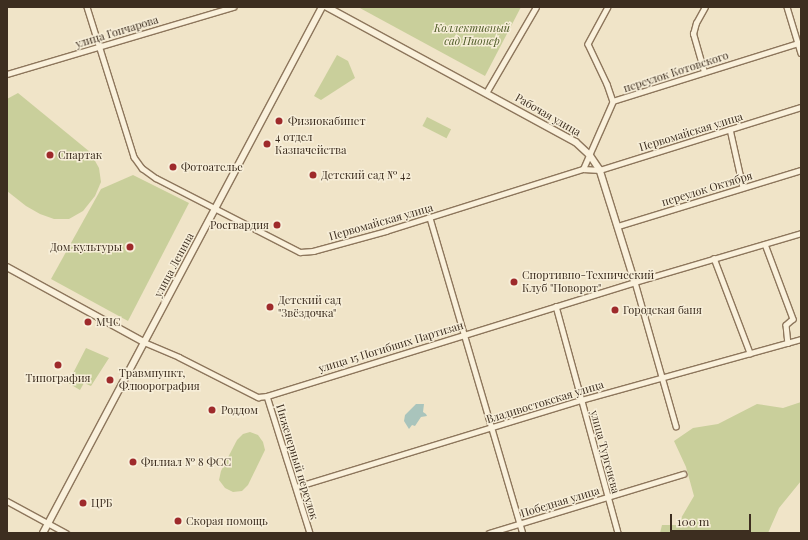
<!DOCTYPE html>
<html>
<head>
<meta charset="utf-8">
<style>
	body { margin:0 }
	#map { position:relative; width:808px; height:540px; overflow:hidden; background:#f0e4c8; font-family:"Playfair Display",serif }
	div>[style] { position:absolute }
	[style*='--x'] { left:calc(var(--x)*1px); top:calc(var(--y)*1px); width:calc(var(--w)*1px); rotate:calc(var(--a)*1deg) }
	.green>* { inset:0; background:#c9cf9b; transform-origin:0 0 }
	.water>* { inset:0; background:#a9c4bc }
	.roads { filter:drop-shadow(1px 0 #8d765c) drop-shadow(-1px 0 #8d765c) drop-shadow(0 1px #8d765c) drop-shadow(0 -1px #8d765c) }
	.minor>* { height:4.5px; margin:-2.25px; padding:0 2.25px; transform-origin:2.25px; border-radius:2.25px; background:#faf1dc }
	.tertiary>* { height:5.5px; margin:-2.75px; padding:0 2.75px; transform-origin:2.75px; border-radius:2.75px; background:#faf1dc }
	.secondary>* { height:6px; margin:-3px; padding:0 3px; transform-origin:3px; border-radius:3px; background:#faf1dc }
	.dots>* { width:11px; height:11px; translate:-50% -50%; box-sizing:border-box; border:2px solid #f7eed8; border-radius:50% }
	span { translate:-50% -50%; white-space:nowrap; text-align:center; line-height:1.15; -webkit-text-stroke:3px #f7eed8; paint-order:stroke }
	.park-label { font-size:11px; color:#4d5a26; font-style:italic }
	.street-label { font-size:11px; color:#3d2e20 }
	.poi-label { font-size:11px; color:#3d2e20 }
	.left { translate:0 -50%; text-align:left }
	.right { translate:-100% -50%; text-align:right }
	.frame { position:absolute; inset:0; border:8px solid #3d2e20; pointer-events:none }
	.scale { position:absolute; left:670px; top:514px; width:81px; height:18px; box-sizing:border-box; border:2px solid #3d2e20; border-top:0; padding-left:5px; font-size:12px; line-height:14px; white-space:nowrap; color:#3d2e20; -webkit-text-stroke:3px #f7eed8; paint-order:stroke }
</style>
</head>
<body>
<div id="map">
	<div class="green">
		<i style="clip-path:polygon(358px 7px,521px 7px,485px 76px)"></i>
		<i style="clip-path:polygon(337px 55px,348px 61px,355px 78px,321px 100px,314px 96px)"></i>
		<i style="clip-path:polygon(18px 93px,90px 152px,99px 168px,101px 182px,95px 196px,83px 211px,69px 219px,54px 219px,40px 214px,26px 206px,7px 191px,7px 99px)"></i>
		<i style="left:427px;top:117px;width:27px;height:10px;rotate:27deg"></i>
		<i style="clip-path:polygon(133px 175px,189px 203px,128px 321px,51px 279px,101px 189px)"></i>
		<i style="clip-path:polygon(86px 348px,109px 358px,91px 386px,84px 383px,80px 390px,68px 383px)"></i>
		<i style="clip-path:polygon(801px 402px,801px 481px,779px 508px,768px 533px,660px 533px,662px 525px,677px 525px,694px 496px,686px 467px,674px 441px,693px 428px,718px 424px,757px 404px,783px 408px)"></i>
		<i style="clip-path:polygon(250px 432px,258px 435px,263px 442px,265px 450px,248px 485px,242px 491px,233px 492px,225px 488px,219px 480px,221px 471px,237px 440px,243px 434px)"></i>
	</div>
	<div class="water">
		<i style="clip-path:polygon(416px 404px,424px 404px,423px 412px,426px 414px,427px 416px,421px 417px,415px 426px,412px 425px,409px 429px,404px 421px,405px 415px)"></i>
	</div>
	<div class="roads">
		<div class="minor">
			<i style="--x:87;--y:7;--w:157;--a:72.6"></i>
			<i style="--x:134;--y:157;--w:14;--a:54"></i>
			<i style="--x:142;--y:168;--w:17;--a:36"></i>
			<i style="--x:156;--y:178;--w:162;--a:27.2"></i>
			<i style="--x:300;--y:252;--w:13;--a:-4"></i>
			<i style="--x:313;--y:251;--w:76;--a:-15.3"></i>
			<i style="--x:386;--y:231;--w:207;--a:-17.5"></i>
			<i style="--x:583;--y:169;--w:17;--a:3"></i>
			<i style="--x:600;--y:170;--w:211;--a:-17.4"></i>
			<i style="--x:608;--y:7;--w:42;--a:118.4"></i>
			<i style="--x:588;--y:44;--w:44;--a:64.6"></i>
			<i style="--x:607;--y:84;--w:18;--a:71"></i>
			<i style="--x:787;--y:7;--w:48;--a:73.1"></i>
			<i style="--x:704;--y:72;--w:40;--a:-106"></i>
			<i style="--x:693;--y:34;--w:11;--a:-75"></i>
			<i style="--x:696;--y:23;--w:18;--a:-61"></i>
			<i style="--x:7;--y:74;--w:236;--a:-16.5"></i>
			<i style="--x:486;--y:93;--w:99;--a:-59.8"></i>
			<i style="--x:613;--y:101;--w:194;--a:-17.4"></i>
			<i style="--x:730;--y:129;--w:59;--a:77.4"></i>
			<i style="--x:583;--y:169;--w:74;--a:-66.2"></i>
			<i style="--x:430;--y:218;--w:328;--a:73.6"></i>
			<i style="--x:618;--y:226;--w:191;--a:-17"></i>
			<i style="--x:765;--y:244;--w:80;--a:69.5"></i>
			<i style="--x:793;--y:319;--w:9;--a:139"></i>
			<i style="--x:786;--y:325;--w:18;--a:84"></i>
			<i style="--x:714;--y:258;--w:102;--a:69.2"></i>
			<i style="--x:635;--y:282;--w:150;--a:74.1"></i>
			<i style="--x:556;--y:306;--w:235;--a:74.7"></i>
			<i style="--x:144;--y:342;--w:38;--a:23"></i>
			<i style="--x:179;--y:357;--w:89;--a:26.9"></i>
			<i style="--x:258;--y:397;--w:9;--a:-6"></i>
			<i style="--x:267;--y:396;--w:385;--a:-17.2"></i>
			<i style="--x:635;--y:282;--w:173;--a:-16.4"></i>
			<i style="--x:267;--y:396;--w:144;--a:72.6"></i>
			<i style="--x:296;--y:487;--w:298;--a:-17"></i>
			<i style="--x:581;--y:400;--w:228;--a:-15.5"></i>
			<i style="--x:7;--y:501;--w:67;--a:28.5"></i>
			<i style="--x:489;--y:533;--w:203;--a:-16.9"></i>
		</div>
		<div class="tertiary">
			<i style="--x:327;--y:7;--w:283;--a:28.5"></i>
			<i style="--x:576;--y:142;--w:19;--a:43"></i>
			<i style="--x:590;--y:155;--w:18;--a:56"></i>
			<i style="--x:600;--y:170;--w:117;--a:72.6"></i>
			<i style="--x:7;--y:267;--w:156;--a:28.7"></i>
		</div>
		<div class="secondary">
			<i style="--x:43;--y:533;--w:595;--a:-62.06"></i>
		</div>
	</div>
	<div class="dots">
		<i style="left:279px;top:121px;background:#9e2a2b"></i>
		<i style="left:267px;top:144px;background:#9e2a2b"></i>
		<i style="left:50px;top:155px;background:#9e2a2b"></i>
		<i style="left:173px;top:167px;background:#9e2a2b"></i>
		<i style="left:313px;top:175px;background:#9e2a2b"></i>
		<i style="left:277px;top:225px;background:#9e2a2b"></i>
		<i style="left:130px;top:247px;background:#9e2a2b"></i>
		<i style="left:514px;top:282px;background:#9e2a2b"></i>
		<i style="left:270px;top:307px;background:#9e2a2b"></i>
		<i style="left:615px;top:310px;background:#9e2a2b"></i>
		<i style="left:88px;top:322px;background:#9e2a2b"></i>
		<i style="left:58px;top:365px;background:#9e2a2b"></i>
		<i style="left:110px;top:380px;background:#9e2a2b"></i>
		<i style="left:212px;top:410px;background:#9e2a2b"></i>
		<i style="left:133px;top:462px;background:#9e2a2b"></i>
		<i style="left:83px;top:503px;background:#9e2a2b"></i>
		<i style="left:178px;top:521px;background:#9e2a2b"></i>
	</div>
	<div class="park-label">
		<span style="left:472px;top:35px">Коллективный<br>сад Пионер</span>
	</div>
	<div class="street-label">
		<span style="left:117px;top:32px;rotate:-17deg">улица Гончарова</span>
		<span style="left:676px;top:72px;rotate:-18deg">переулок Котовского</span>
		<span style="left:548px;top:115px;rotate:30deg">Рабочая улица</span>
		<span style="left:691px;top:132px;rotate:-17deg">Первомайская улица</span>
		<span style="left:707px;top:189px;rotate:-17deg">переулок Октября</span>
		<span style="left:381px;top:222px;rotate:-16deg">Первомайская улица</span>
		<span style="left:174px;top:265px;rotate:-62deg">улица Ленина</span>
		<span style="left:391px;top:347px;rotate:-17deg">улица 15 Погибших Партизан</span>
		<span style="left:545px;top:402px;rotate:-17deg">Владивостокская улица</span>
		<span style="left:605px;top:452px;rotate:75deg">улица Тургенева</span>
		<span style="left:297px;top:462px;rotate:73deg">Инженерный переулок</span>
		<span style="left:560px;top:502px;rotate:-17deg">Победная улица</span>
	</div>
	<div class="poi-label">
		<span class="left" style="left:288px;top:121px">Физиокабинет</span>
		<span class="left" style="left:275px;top:144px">4 отдел<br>Казначейства</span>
		<span class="left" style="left:58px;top:155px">Спартак</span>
		<span class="left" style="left:181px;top:167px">Фотоателье</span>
		<span class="left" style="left:321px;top:175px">Детский сад № 42</span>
		<span class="right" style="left:269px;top:225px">Росгвардия</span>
		<span class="right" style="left:122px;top:247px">Дом культуры</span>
		<span class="left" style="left:522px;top:282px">Спортивно-Технический<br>Клуб "Поворот"</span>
		<span class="left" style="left:278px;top:307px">Детский сад<br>"Звёздочка"</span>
		<span class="left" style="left:623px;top:310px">Городская баня</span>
		<span class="left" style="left:96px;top:322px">МЧС</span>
		<span class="left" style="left:119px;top:380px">Травмпункт,<br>Флюорография</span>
		<span style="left:58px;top:378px">Типография</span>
		<span class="left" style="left:221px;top:410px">Роддом</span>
		<span class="left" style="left:141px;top:462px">Филиал № 8 ФСС</span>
		<span class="left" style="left:91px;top:503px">ЦРБ</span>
		<span class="left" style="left:186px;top:521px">Скорая помощь</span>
	</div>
	<div class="frame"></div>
	<div class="scale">100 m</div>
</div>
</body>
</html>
